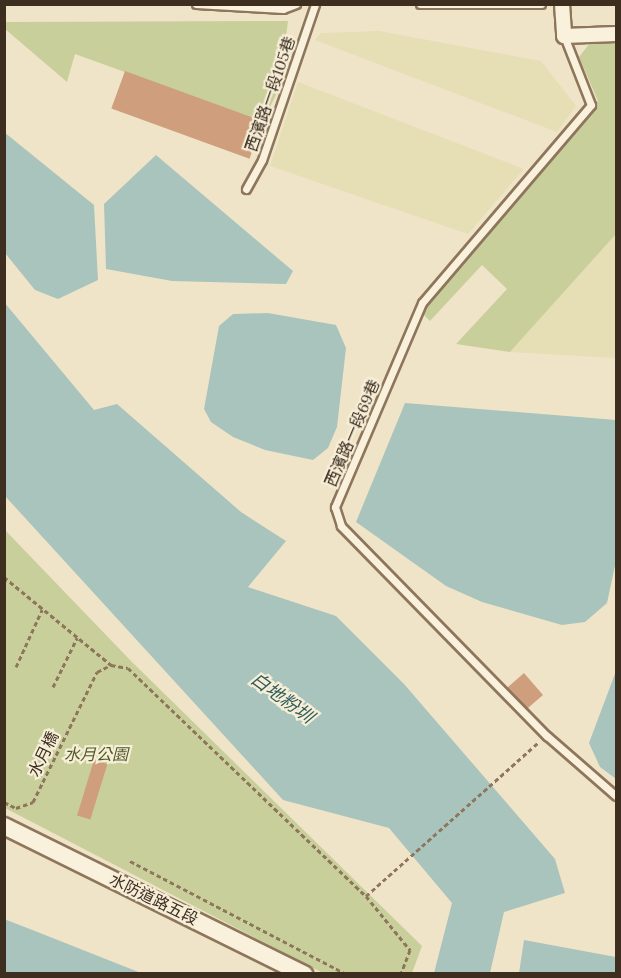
<!DOCTYPE html>
<html>
<head>
<meta charset="utf-8">
<style>
	body { margin:0 }
	#map { position:relative; width:621px; height:978px; overflow:hidden; background:#f0e4c8; font-family:Lora,"Noto Sans TC",serif }
	div>[style] { position:absolute }
	[style*='--x'] { left:calc(var(--x)*1px); top:calc(var(--y)*1px); width:calc(var(--w)*1px); rotate:calc(var(--a)*1deg) }
	.farmland>* { inset:0; background:#e6deb5 }
	.green>* { inset:0; background:#c9cf9b }
	.water>* { inset:0; background:#a9c4bc }
	.building>* { inset:0; background:#cf9f7d; transform-origin:0 0 }
	.path>* { height:3px; margin-top:-1.5px; transform-origin:0; background:repeating-linear-gradient(90deg,#8d765c 0 4.5px,transparent 0 7.5px) }
	.roads { filter:drop-shadow(2px 0 #8d765c) drop-shadow(-2px 0 #8d765c) drop-shadow(0 2px #8d765c) drop-shadow(0 -2px #8d765c) }
	.service>* { height:7px; margin:-3.5px; padding:0 3.5px; transform-origin:3.5px; border-radius:3.5px; background:#faf1dc }
	.minor>* { height:14px; margin:-7px; padding:0 7px; transform-origin:7px; border-radius:7px; background:#faf1dc }
	.tertiary>* { height:16px; margin:-8px; padding:0 8px; transform-origin:8px; border-radius:8px; background:#faf1dc }
	span { translate:-50% -50%; white-space:nowrap; text-align:center; line-height:1.15; -webkit-text-stroke:4.5px #f7eed8; paint-order:stroke }
	.street-label { font-size:16px; color:#3d2e20 }
	.park-label { font-size:16px; color:#4d5a26; font-style:italic }
	.water-label { font-size:18px; color:#2f5d5a; font-style:italic }
	.frame { position:absolute; inset:0; border:6px solid #3d2e20; pointer-events:none }
</style>
</head>
<body>
<div id="map">
	<div class="farmland">
		<i style="clip-path:polygon(379px 31px,541px 61px,576px 106px,557px 132px,315px 40px,321px 33px)"></i>
		<i style="clip-path:polygon(298px 82px,524px 169px,468px 234px,270px 166px)"></i>
		<i style="clip-path:polygon(616px 234px,616px 358px,510px 352px)"></i>
	</div>
	<div class="green">
		<i style="clip-path:polygon(288px 21px,280px 86px,263px 122px,75px 54px,67px 82px,5px 29px,5px 22px)"></i>
		<i style="clip-path:polygon(590px 43px,616px 43px,616px 234px,510px 352px,456px 344px,507px 289px,482px 265px,430px 321px,417px 308px,598px 101px,579px 57px)"></i>
		<i style="clip-path:polygon(4px 529px,132px 662px,422px 946px,412px 973px,323px 973px,5px 808px)"></i>
	</div>
	<div class="water">
		<i style="clip-path:polygon(4px 132px,94px 205px,98px 280px,58px 299px,35px 290px,5px 253px)"></i>
		<i style="clip-path:polygon(156px 155px,293px 271px,286px 284px,172px 281px,106px 269px,104px 204px)"></i>
		<i style="clip-path:polygon(4px 302px,94px 410px,117px 404px,241px 512px,286px 541px,248px 587px,336px 616px,404px 684px,555px 859px,565px 893px,504px 912px,490px 973px,434px 973px,452px 903px,389px 828px,283px 800px,5px 496px)"></i>
		<i style="clip-path:polygon(268px 313px,336px 325px,346px 348px,337px 427px,328px 448px,313px 460px,265px 450px,233px 437px,211px 422px,204px 409px,219px 326px,233px 314px)"></i>
		<i style="clip-path:polygon(405px 403px,616px 420px,616px 561px,607px 603px,585px 622px,562px 625px,482px 602px,446px 586px,356px 522px)"></i>
		<i style="clip-path:polygon(616px 671px,616px 779px,600px 767px,589px 743px)"></i>
		<i style="clip-path:polygon(4px 919px,35px 931px,141px 973px,5px 973px)"></i>
		<i style="clip-path:polygon(524px 940px,616px 957px,616px 973px,519px 973px)"></i>
	</div>
	<div class="building">
		<i style="left:125px;top:71px;width:147px;height:40px;rotate:20deg"></i>
		<i style="left:524px;top:673px;width:29px;height:22px;rotate:49deg"></i>
		<i style="left:94px;top:760px;width:14px;height:58px;rotate:17deg"></i>
	</div>
	<div class="path">
		<i style="--x:4;--y:577;--w:139;--a:39.4"></i>
		<i style="--x:111;--y:665;--w:17;--a:10"></i>
		<i style="--x:128;--y:668;--w:330;--a:43.8"></i>
		<i style="--x:366;--y:896;--w:70;--a:50.8"></i>
		<i style="--x:410;--y:950;--w:26;--a:111"></i>
		<i style="--x:16;--y:667;--w:63;--a:-65.5"></i>
		<i style="--x:53;--y:687;--w:55;--a:-63.9"></i>
		<i style="--x:4;--y:802;--w:13;--a:27"></i>
		<i style="--x:16;--y:808;--w:18;--a:-19"></i>
		<i style="--x:33;--y:802;--w:145;--a:-63.8"></i>
		<i style="--x:97;--y:672;--w:16;--a:-27"></i>
		<i style="--x:130;--y:861;--w:244;--a:27.6"></i>
		<i style="--x:366;--y:896;--w:232;--a:-41.7"></i>
	</div>
	<div class="roads">
		<div class="service">
			<i style="--x:196;--y:4;--w:87;--a:3.3"></i>
			<i style="--x:283;--y:9;--w:14;--a:-21"></i>
			<i style="--x:420;--y:4;--w:121;--a:0"></i>
			<i style="--x:564;--y:36;--w:74;--a:68.6"></i>
			<i style="--x:591;--y:105;--w:260;--a:130.5"></i>
			<i style="--x:422;--y:303;--w:222;--a:113.1"></i>
			<i style="--x:335;--y:507;--w:20;--a:72"></i>
			<i style="--x:341;--y:526;--w:294;--a:45.6"></i>
			<i style="--x:547;--y:736;--w:91;--a:41"></i>
			<i style="--x:246;--y:189;--w:33;--a:-61"></i>
			<i style="--x:262;--y:160;--w:165;--a:-71.2"></i>
		</div>
		<div class="minor">
			<i style="--x:562;--y:4;--w:32;--a:86"></i>
			<i style="--x:564;--y:36;--w:52;--a:-2.2"></i>
		</div>
		<div class="tertiary">
			<i style="--x:4;--y:826;--w:335;--a:26.3"></i>
		</div>
	</div>
	<div class="street-label">
		<span style="left:270px;top:94px;rotate:-71deg">西濱路一段105巷</span>
		<span style="left:352px;top:433px;rotate:-67deg">西濱路一段69巷</span>
		<span style="left:43px;top:754px;rotate:-64deg">水月橋</span>
		<span style="left:154px;top:899px;rotate:26deg">水防道路五段</span>
	</div>
	<div class="park-label">
		<span style="left:96px;top:754px">水月公園</span>
	</div>
	<div class="water-label">
		<span style="left:282px;top:698px;rotate:36deg">白地粉圳</span>
	</div>
	<div class="frame"></div>
</div>
</body>
</html>
